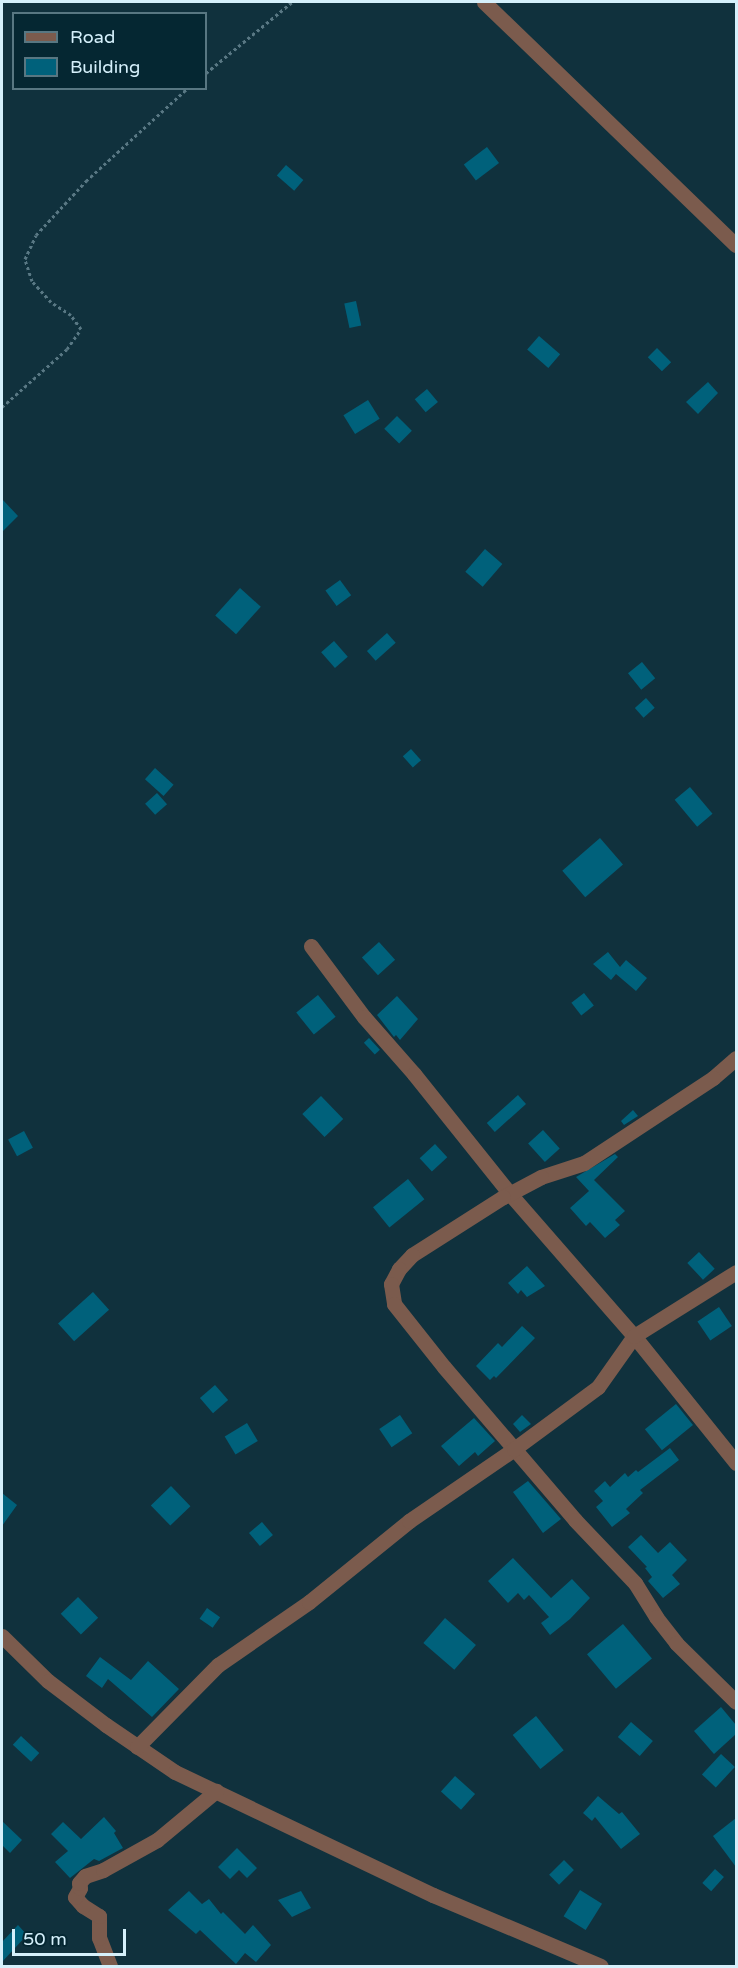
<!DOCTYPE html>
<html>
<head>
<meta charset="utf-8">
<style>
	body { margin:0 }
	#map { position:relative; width:738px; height:1968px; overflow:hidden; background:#10313d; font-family:"Varela Round",sans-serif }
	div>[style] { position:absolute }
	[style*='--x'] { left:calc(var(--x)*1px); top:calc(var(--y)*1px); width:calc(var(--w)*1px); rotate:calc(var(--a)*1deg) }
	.building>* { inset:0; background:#00617b; transform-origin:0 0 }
	.path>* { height:3px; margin-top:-1.5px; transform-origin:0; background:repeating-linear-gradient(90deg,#597884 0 3px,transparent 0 6px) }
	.minor>* { height:15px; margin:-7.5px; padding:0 7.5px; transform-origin:7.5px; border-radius:7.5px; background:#7b5b4d }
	span { translate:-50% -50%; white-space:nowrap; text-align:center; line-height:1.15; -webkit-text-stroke:6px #052732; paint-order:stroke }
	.frame { position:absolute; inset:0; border:3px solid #d5f0fb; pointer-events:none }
	.legend { position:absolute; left:12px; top:12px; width:195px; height:78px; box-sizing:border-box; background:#052732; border:2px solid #587782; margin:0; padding:8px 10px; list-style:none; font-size:18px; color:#d5f0fb }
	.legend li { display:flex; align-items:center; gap:12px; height:30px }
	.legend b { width:30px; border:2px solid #587782 }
	.scale { position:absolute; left:12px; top:1929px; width:114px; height:27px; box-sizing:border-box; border:3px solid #d5f0fb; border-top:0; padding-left:8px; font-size:18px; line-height:21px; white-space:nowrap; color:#d5f0fb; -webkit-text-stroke:4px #052732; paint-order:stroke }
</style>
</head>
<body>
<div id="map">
	<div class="building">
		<i style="left:487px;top:147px;width:20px;height:29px;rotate:53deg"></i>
		<i style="left:286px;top:165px;width:23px;height:14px;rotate:41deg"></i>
		<i style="left:356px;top:301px;width:25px;height:12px;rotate:78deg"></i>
		<i style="left:539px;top:336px;width:28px;height:18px;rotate:41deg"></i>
		<i style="left:657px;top:348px;width:20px;height:13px;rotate:45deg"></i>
		<i style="clip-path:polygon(708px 382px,718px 393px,698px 414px,686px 402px)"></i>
		<i style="left:427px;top:389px;width:17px;height:16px;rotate:50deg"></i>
		<i style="left:368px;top:400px;width:22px;height:29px;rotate:58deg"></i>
		<i style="left:397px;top:416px;width:21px;height:18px;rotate:45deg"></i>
		<i style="clip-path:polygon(2px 499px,18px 516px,2px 532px)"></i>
		<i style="left:485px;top:549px;width:23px;height:30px;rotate:41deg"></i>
		<i style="left:340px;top:580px;width:19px;height:18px;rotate:54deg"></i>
		<i style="left:240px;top:588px;width:28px;height:37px;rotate:42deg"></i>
		<i style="left:387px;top:633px;width:13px;height:27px;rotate:48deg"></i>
		<i style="left:334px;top:641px;width:21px;height:17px;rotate:49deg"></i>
		<i style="left:642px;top:662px;width:21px;height:18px;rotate:51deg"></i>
		<i style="left:646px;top:698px;width:13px;height:15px;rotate:48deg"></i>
		<i style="left:411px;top:749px;width:15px;height:11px;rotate:48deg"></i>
		<i style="left:155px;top:768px;width:25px;height:15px;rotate:42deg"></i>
		<i style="left:690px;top:787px;width:35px;height:20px;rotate:50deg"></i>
		<i style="left:157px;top:793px;width:15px;height:16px;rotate:48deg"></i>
		<i style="left:600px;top:838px;width:35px;height:50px;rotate:49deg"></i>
		<i style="left:379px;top:942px;width:24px;height:23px;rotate:48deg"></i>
		<i style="clip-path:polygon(608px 952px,620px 967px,626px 960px,647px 978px,636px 991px,616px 974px,611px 980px,593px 964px)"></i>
		<i style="left:584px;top:993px;width:16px;height:16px;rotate:52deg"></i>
		<i style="left:318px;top:995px;width:28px;height:28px;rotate:51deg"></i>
		<i style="clip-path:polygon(397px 996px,418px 1019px,400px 1040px,396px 1035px,394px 1037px,377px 1015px)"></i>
		<i style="left:369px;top:1038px;width:16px;height:7px;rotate:47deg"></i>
		<i style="left:518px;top:1095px;width:12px;height:42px;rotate:48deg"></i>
		<i style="left:321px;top:1096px;width:32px;height:26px;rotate:46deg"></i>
		<i style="clip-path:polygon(633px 1110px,638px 1116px,624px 1125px,621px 1121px)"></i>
		<i style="left:543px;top:1130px;width:25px;height:20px;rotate:48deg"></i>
		<i style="left:24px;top:1131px;width:19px;height:18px;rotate:62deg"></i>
		<i style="left:435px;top:1144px;width:18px;height:21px;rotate:47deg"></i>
		<i style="clip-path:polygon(615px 1154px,618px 1157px,594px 1180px,625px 1211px,615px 1220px,620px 1225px,605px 1238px,590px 1222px,586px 1226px,570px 1208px,589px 1191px,576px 1177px)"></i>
		<i style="left:408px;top:1179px;width:26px;height:45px;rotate:51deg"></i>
		<i style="left:699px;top:1252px;width:23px;height:16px;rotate:47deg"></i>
		<i style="clip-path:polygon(527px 1266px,545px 1286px,527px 1297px,521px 1290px,518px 1294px,508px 1283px)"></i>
		<i style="left:93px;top:1292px;width:24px;height:47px;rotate:48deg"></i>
		<i style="left:719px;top:1307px;width:23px;height:26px;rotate:56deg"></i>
		<i style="clip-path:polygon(522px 1326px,535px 1338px,496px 1378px,494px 1376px,490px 1380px,476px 1366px,498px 1343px,502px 1347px)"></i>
		<i style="left:215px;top:1385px;width:20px;height:20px;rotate:49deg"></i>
		<i style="left:676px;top:1404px;width:27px;height:40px;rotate:51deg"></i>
		<i style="left:400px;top:1415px;width:22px;height:25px;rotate:56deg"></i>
		<i style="clip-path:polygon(522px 1415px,531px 1424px,520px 1432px,513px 1424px)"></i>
		<i style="clip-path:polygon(474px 1418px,495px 1441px,478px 1456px,475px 1452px,459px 1466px,441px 1446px)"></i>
		<i style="left:247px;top:1423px;width:21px;height:26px;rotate:59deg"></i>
		<i style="clip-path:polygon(670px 1448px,679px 1460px,640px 1490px,643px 1493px,626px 1509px,630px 1513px,612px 1527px,596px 1507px,603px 1501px,594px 1491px,605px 1481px,610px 1487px,625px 1473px,628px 1477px,636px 1470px,638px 1472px)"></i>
		<i style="clip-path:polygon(528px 1481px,561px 1519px,543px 1533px,513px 1492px)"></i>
		<i style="left:171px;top:1486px;width:28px;height:28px;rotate:46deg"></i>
		<i style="clip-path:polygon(2px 1493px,17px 1505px,2px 1526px)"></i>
		<i style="left:262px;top:1522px;width:17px;height:17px;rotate:50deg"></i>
		<i style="clip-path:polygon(641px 1535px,658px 1553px,670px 1542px,687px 1560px,672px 1575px,680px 1584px,663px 1598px,648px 1581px,652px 1577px,645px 1568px,647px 1567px,628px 1547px)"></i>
		<i style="clip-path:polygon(513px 1558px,551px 1598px,572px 1579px,590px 1598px,570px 1619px,550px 1635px,541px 1623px,549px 1617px,529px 1595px,524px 1600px,518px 1593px,508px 1603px,488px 1581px)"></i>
		<i style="left:78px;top:1597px;width:29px;height:24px;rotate:46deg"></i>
		<i style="left:207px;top:1608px;width:16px;height:13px;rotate:35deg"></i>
		<i style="left:445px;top:1618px;width:41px;height:33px;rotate:41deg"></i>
		<i style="left:623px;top:1624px;width:45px;height:47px;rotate:50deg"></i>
		<i style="clip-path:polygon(100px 1657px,131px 1680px,148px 1661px,179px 1689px,152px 1717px,108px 1679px,102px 1688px,86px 1676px)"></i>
		<i style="clip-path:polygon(721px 1707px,736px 1725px,736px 1734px,714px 1754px,694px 1731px)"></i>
		<i style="left:536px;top:1716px;width:44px;height:30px;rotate:51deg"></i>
		<i style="left:631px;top:1722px;width:29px;height:20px;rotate:41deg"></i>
		<i style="left:21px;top:1736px;width:25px;height:12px;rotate:43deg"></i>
		<i style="left:721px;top:1754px;width:19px;height:28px;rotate:43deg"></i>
		<i style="left:455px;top:1776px;width:27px;height:21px;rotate:42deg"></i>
		<i style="clip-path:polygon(598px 1796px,619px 1814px,622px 1812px,640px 1834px,621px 1849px,595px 1817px,592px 1821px,583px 1813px)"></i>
		<i style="clip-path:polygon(104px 1817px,116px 1831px,114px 1833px,123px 1848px,99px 1861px,94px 1859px,70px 1878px,55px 1862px,68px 1851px,51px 1834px,63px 1822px,81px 1839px)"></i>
		<i style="clip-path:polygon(736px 1818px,736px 1867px,713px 1836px)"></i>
		<i style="clip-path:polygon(2px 1821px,22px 1840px,10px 1853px,2px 1845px)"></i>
		<i style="clip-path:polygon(237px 1848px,257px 1868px,247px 1878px,239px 1870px,230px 1879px,218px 1867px)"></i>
		<i style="left:564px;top:1860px;width:14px;height:21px;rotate:45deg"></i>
		<i style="left:715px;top:1869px;width:12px;height:19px;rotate:42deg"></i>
		<i style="left:580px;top:1890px;width:26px;height:31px;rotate:32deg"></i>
		<i style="clip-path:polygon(189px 1891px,202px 1904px,209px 1899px,221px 1914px,223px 1912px,245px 1934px,253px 1925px,271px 1945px,256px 1962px,245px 1953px,236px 1964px,200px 1930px,196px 1934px,168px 1910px)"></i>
		<i style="clip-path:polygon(301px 1891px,311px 1908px,292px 1917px,278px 1900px)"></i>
		<i style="clip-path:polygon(18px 1925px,27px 1935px,2px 1962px,2px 1942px)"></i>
	</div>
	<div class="path">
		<i style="--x:206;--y:73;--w:112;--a:-39.5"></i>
		<i style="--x:2;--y:407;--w:87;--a:-41.7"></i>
		<i style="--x:67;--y:349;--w:24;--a:-55"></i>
		<i style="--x:81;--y:329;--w:17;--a:-126"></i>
		<i style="--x:71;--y:315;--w:24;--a:-147"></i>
		<i style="--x:51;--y:302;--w:28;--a:-132"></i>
		<i style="--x:32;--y:281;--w:23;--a:-108"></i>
		<i style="--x:25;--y:259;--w:26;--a:-65"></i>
		<i style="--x:36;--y:235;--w:74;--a:-47.2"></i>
		<i style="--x:86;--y:181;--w:138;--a:-42.4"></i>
	</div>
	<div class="minor">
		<i style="--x:484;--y:2;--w:350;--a:44"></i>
		<i style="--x:311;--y:946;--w:89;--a:53.3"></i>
		<i style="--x:364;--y:1017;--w:76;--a:48.7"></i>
		<i style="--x:414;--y:1074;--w:154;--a:51.3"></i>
		<i style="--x:510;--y:1194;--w:189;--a:48.9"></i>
		<i style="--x:634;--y:1336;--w:163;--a:51.2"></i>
		<i style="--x:736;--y:1058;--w:30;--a:139"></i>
		<i style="--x:713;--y:1078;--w:154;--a:146.6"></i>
		<i style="--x:584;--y:1163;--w:45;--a:162"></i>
		<i style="--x:541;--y:1177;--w:43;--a:152.2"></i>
		<i style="--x:503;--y:1197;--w:108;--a:147.5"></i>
		<i style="--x:412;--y:1255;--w:19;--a:133"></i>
		<i style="--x:399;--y:1269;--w:17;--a:118"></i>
		<i style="--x:391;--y:1284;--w:20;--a:81"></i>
		<i style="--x:394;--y:1304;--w:80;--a:51.6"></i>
		<i style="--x:444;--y:1367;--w:201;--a:49.4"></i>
		<i style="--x:575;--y:1520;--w:87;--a:46.4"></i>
		<i style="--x:635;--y:1583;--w:40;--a:58"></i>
		<i style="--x:656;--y:1617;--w:33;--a:52"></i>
		<i style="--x:676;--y:1643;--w:84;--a:44.5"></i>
		<i style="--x:2;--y:1636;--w:64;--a:44.4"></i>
		<i style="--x:48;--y:1681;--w:73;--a:37.2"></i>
		<i style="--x:106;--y:1725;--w:83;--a:34.3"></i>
		<i style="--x:175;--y:1772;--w:286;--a:25.5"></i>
		<i style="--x:433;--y:1895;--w:182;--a:22.9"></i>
		<i style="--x:137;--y:1747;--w:115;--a:-45.4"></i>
		<i style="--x:218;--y:1665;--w:111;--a:-34.7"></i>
		<i style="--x:309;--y:1602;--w:129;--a:-39"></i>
		<i style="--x:409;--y:1521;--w:127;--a:-34.4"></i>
		<i style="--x:514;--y:1449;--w:104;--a:-36.4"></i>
		<i style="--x:598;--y:1387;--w:62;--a:-54.8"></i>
		<i style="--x:634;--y:1336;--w:120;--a:-32.1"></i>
		<i style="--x:110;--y:1966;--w:30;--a:-111"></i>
		<i style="--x:99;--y:1938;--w:22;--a:-90"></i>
		<i style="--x:99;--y:1916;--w:19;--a:-148"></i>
		<i style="--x:83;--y:1906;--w:12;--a:-132"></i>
		<i style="--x:75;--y:1897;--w:10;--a:-61"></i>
		<i style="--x:80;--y:1888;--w:5;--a:-101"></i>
		<i style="--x:79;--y:1883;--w:9;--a:-49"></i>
		<i style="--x:85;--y:1876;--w:19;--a:-18"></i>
		<i style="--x:103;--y:1870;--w:62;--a:-29.1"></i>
		<i style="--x:157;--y:1840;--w:77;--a:-39.7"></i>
	</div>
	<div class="frame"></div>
	<ul class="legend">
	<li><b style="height:8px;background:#7b5b4d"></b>Road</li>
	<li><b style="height:16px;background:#00617b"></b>Building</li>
	</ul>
	<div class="scale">50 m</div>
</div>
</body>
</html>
